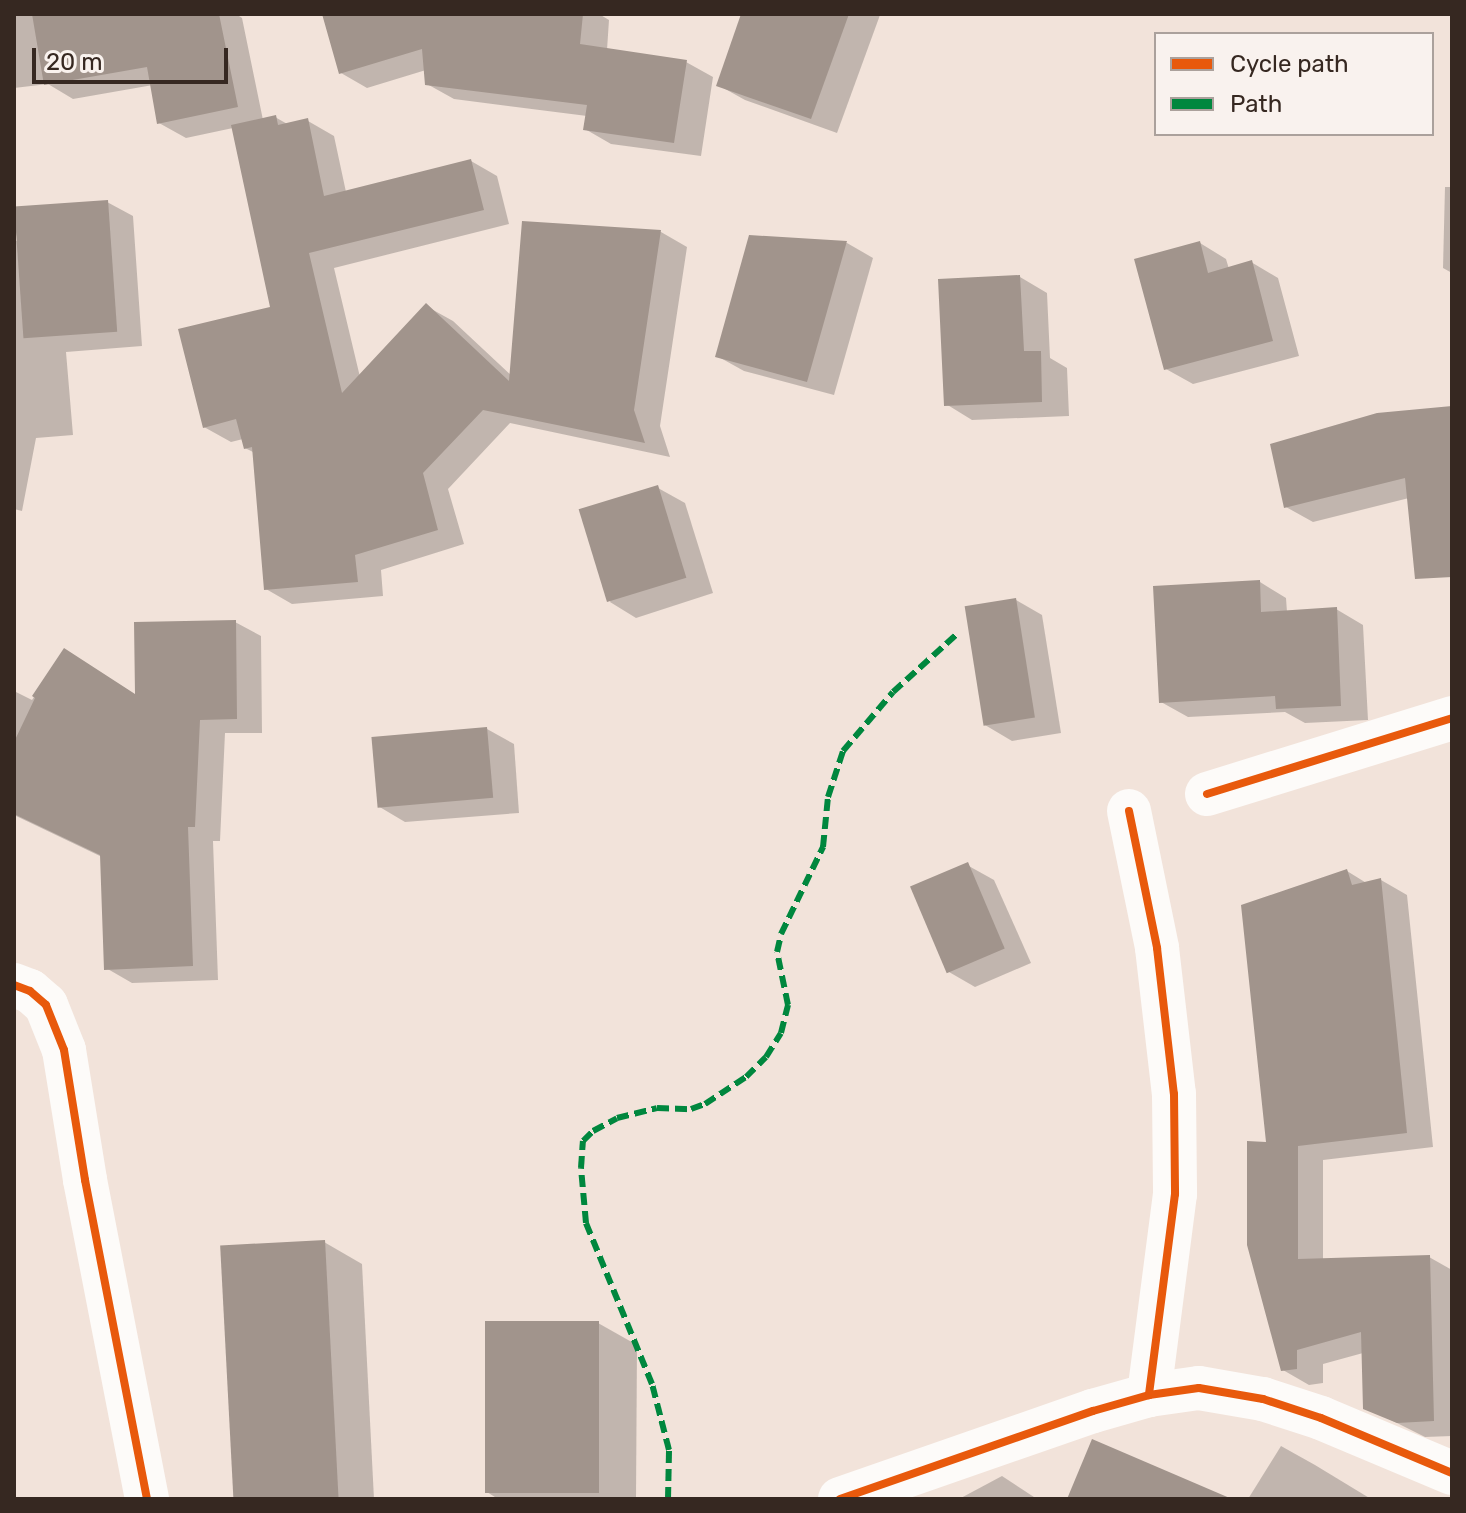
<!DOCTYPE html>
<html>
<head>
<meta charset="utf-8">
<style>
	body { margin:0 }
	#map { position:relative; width:1466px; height:1513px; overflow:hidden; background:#f2e3da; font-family:Rubik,sans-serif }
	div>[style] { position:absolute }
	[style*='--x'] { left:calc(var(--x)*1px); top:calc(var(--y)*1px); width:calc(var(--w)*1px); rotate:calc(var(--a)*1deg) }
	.shadow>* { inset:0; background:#0003 }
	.building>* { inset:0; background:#a1948c; transform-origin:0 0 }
	.minor>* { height:44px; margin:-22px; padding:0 22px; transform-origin:22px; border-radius:22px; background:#fdfbf9 }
	.quiet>* { height:6px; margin-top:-3px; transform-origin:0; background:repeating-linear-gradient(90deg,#00873e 0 12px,transparent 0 18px) }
	.cycleway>* { height:8px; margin:-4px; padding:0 4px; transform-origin:4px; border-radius:4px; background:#e8590c }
	span { translate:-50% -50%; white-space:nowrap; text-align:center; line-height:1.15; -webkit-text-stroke:8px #f9f2ee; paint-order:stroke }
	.frame { position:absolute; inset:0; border:16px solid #362821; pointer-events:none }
	.legend { position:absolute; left:1154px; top:32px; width:280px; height:104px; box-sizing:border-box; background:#f9f2ee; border:2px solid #aba19c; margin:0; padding:10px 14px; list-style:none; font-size:24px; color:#362821 }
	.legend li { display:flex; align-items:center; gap:16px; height:40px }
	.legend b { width:40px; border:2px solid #aba19c }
	.scale { position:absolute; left:32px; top:48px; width:196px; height:36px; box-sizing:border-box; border:4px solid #362821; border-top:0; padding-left:10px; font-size:24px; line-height:28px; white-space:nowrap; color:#362821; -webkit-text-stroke:6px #f9f2ee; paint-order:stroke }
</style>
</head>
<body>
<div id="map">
	<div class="shadow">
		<i style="clip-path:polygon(14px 14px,236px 14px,242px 18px,263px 120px,275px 117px,289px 125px,308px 121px,334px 136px,346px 192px,471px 161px,497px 176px,509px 224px,334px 268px,360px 377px,426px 306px,453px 321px,512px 376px,523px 223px,661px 232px,687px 247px,660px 426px,670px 457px,510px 423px,448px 489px,464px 544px,381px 570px,383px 596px,292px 604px,266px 589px,255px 453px,245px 448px,243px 439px,231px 442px,204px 427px,272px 308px,233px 128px,186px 138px,159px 123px,153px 85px,73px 99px,48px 84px,14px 88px)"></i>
		<i style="clip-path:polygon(325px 14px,599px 14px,609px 20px,607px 50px,686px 62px,713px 77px,701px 156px,611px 144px,585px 129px,587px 116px,454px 99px,427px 84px,426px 70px,367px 88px,341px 73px)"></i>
		<i style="clip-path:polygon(743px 14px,880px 15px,837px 133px,745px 100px,718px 85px)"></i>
		<i style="clip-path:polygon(1445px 187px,1452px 187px,1452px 273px,1443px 268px)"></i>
		<i style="clip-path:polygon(107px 202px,133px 216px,142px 346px,66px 352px,73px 435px,36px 438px,22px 511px,14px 509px,14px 242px)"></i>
		<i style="clip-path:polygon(750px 237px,847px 243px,873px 258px,834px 395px,744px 371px,717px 356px)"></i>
		<i style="clip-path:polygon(1200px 243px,1226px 259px,1229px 269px,1251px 262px,1278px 278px,1299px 356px,1193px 384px,1166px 369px)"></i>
		<i style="clip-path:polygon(1020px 277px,1047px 293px,1050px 358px,1067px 368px,1069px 416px,972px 420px,946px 404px)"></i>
		<i style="clip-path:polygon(1452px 408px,1452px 533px,1409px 498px,1313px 522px,1286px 507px)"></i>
		<i style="clip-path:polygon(658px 488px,685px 503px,713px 593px,636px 618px,610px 602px)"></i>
		<i style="clip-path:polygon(1260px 582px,1286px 598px,1287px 612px,1336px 609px,1363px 625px,1368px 720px,1305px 723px,1285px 712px,1188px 717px,1161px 702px)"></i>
		<i style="clip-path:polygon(1016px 600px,1042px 615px,1061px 733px,1012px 741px,985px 725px)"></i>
		<i style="clip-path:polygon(235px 622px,261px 636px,262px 733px,225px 733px,220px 841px,213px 841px,218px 980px,132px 983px,106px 968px,102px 857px,14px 815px,14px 691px,32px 700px,65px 650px,137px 696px)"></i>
		<i style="clip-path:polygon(487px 729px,514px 744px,519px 813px,405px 822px,378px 806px)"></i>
		<i style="clip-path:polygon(967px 865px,994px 880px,1031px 963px,975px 987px,949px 972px)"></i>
		<i style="clip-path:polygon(1347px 871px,1368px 884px,1381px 880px,1407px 895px,1433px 1147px,1323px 1160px,1323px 1260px,1429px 1257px,1452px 1270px,1452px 1436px,1425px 1437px,1365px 1407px,1363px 1353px,1323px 1364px,1323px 1383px,1309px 1385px,1283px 1370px,1268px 1144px)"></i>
		<i style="clip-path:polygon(324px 1242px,362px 1264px,374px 1499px,234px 1499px)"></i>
		<i style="clip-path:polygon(598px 1323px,637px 1345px,636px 1499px,498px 1499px,487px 1492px)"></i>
		<i style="clip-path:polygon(1281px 1446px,1315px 1465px,1371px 1499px,1248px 1499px)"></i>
		<i style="clip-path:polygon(1002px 1476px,1037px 1499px,959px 1499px)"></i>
	</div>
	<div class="building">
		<i style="clip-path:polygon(32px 14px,219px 14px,238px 107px,157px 124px,147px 67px,44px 85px)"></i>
		<i style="clip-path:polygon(322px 14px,583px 14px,580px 44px,687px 60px,674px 143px,583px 130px,587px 105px,425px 85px,422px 49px,339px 74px)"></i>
		<i style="clip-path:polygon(741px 14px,849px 14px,811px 119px,716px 86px)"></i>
		<i style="clip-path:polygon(276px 115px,278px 125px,308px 118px,324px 196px,471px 159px,484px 210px,309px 253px,342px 393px,426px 303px,509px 381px,522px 221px,661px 230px,634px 410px,645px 443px,483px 410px,423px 473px,438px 530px,355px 555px,358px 582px,264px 590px,252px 447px,244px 449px,236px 419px,203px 428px,178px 329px,270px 307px,231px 125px)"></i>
		<i style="left:108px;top:200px;width:132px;height:94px;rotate:86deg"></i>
		<i style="clip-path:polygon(749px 235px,847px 241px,807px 382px,715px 357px)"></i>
		<i style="clip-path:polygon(1200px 241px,1208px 273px,1252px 260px,1273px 341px,1164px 370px,1134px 259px)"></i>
		<i style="clip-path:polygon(1020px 275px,1024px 351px,1041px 351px,1042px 402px,944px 406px,938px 279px)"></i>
		<i style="clip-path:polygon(1452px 406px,1452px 577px,1415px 579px,1405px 478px,1284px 508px,1270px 444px,1377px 413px)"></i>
		<i style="left:658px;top:485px;width:97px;height:83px;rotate:73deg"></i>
		<i style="clip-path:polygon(1260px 580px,1261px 612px,1337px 607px,1341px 706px,1276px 709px,1275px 696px,1159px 703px,1153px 586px)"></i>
		<i style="left:1016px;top:598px;width:121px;height:52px;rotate:81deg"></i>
		<i style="clip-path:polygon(236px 620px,237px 719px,200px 720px,195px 827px,188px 827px,193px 966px,104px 970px,100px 855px,14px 814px,14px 742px,35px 698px,32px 696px,64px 648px,135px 694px,134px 622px)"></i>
		<i style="left:487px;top:727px;width:71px;height:116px;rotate:85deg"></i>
		<i style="left:968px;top:862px;width:94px;height:63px;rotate:67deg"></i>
		<i style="clip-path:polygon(1347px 869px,1352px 885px,1381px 878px,1407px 1133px,1298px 1146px,1298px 1259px,1430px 1255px,1434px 1421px,1397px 1423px,1363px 1409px,1361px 1332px,1297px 1350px,1297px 1369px,1281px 1371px,1247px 1245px,1247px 1141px,1266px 1142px,1241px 905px)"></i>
		<i style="left:325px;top:1240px;width:259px;height:105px;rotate:87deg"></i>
		<i style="left:485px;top:1321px;width:114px;height:172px"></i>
		<i style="clip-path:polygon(1092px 1439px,1232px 1499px,1067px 1499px)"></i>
	</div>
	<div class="minor">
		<i style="--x:1207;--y:794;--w:257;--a:-17.2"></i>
		<i style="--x:1129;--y:811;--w:140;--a:78.4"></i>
		<i style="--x:1157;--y:948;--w:147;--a:83.4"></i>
		<i style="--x:1174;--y:1094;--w:100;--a:89.4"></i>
		<i style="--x:1175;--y:1194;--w:203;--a:97.4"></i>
		<i style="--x:14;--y:985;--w:17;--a:21"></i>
		<i style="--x:30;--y:991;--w:21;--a:41"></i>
		<i style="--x:46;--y:1005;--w:48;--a:68.2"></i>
		<i style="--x:64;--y:1050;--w:132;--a:80.8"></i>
		<i style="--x:85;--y:1180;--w:325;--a:79"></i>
		<i style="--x:840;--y:1499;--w:268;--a:-19.2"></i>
		<i style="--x:1093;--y:1411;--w:58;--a:-15.9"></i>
		<i style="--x:1149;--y:1395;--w:50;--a:-8"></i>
		<i style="--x:1199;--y:1388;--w:65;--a:9.8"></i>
		<i style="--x:1263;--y:1399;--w:61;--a:18.1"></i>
		<i style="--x:1321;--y:1418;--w:142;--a:22.8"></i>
	</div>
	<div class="quiet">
		<i style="--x:668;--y:1499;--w:49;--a:-88.8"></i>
		<i style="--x:669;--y:1450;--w:68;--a:-104.4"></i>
		<i style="--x:652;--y:1384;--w:174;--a:-112.3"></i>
		<i style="--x:586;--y:1223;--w:55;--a:-95.2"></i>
		<i style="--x:581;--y:1168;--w:27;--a:-86"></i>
		<i style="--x:583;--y:1141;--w:14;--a:-45"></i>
		<i style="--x:593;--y:1131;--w:27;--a:-28"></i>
		<i style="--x:617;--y:1118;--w:41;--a:-14"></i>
		<i style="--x:657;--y:1108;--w:34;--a:2"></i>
		<i style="--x:691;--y:1109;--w:15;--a:-20"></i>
		<i style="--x:705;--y:1104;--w:49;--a:-33.4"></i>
		<i style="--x:746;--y:1077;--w:28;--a:-45"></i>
		<i style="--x:766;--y:1057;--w:28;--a:-58"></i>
		<i style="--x:781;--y:1033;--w:29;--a:-76"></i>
		<i style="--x:788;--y:1005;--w:54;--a:-101.7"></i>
		<i style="--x:777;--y:952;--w:18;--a:-77"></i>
		<i style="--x:781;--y:934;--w:97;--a:-64.2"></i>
		<i style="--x:823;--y:847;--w:50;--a:-84.3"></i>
		<i style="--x:828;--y:797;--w:48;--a:-71.9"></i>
		<i style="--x:843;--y:751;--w:77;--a:-49.7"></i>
		<i style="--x:893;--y:692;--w:86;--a:-42.2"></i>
	</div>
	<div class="cycleway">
		<i style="--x:1207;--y:794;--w:257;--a:-17.2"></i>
		<i style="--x:1129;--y:811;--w:140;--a:78.4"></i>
		<i style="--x:1157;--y:948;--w:147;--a:83.4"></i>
		<i style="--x:1174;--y:1094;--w:100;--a:89.4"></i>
		<i style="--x:1175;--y:1194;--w:203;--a:97.4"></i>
		<i style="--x:14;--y:985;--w:17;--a:21"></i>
		<i style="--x:30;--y:991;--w:21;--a:41"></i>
		<i style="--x:46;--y:1005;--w:48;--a:68.2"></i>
		<i style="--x:64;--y:1050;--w:132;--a:80.8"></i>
		<i style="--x:85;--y:1180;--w:325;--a:79"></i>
		<i style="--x:840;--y:1499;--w:268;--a:-19.2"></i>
		<i style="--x:1093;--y:1411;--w:58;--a:-15.9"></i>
		<i style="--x:1149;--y:1395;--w:50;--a:-8"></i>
		<i style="--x:1199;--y:1388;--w:65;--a:9.8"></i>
		<i style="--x:1263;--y:1399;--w:61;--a:18.1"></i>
		<i style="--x:1321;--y:1418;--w:142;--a:22.8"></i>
	</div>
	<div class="frame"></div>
	<ul class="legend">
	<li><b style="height:10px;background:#e8590c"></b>Cycle path</li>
	<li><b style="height:10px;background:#00873e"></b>Path</li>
	</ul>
	<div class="scale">20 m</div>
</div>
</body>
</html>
